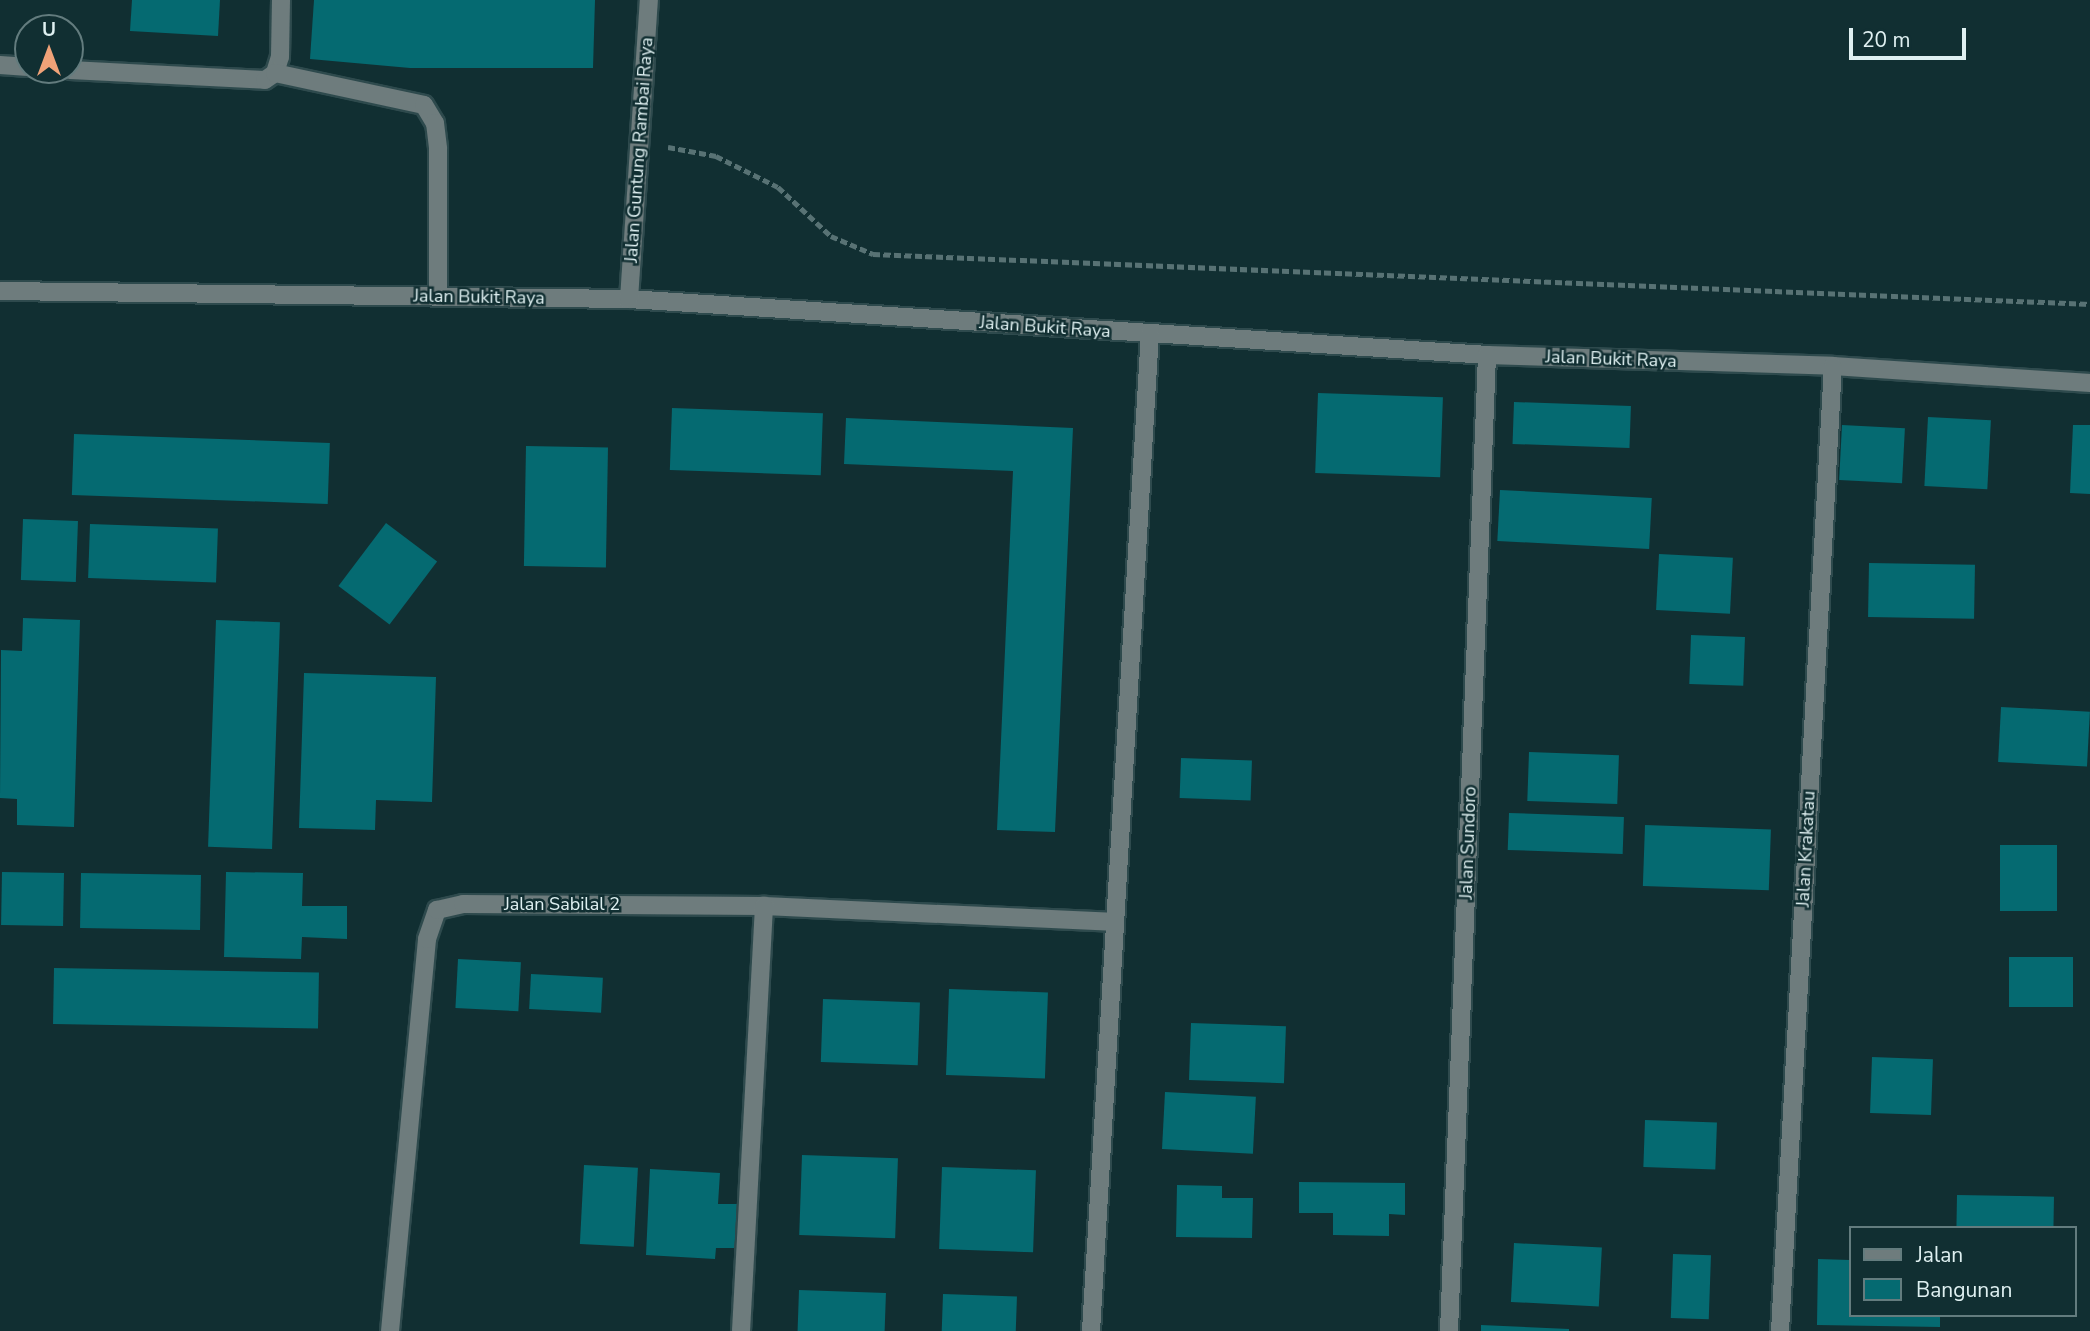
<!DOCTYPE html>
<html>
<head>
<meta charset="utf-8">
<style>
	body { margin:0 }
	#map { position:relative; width:2090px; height:1331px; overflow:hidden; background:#112f32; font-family:"Nunito Sans",sans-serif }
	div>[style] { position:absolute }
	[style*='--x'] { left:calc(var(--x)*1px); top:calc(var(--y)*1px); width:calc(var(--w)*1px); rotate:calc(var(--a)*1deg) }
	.building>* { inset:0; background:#056a71; transform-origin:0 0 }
	.path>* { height:4.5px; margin-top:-2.25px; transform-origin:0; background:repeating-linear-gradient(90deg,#587274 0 7px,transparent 0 10.5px) }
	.roads { filter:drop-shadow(2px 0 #2e4a4d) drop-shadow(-2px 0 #2e4a4d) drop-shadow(0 2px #2e4a4d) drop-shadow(0 -2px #2e4a4d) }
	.minor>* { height:18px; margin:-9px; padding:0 9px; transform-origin:9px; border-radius:9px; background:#6e7c7d }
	span { translate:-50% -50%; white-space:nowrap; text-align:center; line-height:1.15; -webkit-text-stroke:5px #112f32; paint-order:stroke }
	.street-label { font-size:18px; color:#dff0f1 }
	.legend { position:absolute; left:1849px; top:1226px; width:228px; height:91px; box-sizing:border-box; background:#112f32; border:2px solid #637c7e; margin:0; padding:9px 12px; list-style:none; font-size:21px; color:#dff0f1 }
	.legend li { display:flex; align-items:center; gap:14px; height:35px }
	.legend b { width:35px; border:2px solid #637c7e }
	.north { position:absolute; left:14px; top:14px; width:70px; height:70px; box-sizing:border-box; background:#112f32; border:2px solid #637c7e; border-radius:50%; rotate:0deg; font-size:19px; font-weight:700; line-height:28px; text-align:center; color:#dff0f1 }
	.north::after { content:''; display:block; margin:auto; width:24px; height:32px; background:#f0a278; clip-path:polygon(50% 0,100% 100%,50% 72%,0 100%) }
	.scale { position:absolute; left:1849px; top:28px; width:117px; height:32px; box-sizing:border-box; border:4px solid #dff0f1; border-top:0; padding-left:9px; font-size:21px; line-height:24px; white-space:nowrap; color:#dff0f1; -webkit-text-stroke:5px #112f32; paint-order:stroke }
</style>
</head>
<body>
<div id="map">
	<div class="building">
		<i style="clip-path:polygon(132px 0,220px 0,218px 36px,130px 31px)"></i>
		<i style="clip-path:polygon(314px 0,595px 0,593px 68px,410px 68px,310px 59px)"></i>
		<i style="left:1318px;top:393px;width:125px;height:80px;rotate:2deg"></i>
		<i style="left:1514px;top:402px;width:117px;height:42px;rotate:2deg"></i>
		<i style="left:672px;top:408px;width:151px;height:62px;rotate:2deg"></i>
		<i style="left:1928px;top:417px;width:63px;height:69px;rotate:3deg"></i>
		<i style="clip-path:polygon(846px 418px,1073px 428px,1055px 832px,997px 830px,1013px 471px,844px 464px)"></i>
		<i style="left:1842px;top:425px;width:63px;height:55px;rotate:3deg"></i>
		<i style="clip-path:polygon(2073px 425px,2090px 425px,2090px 494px,2070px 493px)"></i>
		<i style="left:74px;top:434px;width:256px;height:61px;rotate:2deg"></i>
		<i style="left:526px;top:446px;width:82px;height:120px;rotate:1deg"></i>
		<i style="left:1500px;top:490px;width:152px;height:51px;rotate:3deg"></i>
		<i style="left:23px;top:519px;width:55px;height:61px;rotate:2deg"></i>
		<i style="left:386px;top:523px;width:64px;height:79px;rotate:37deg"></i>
		<i style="left:90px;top:524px;width:128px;height:54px;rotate:2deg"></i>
		<i style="left:1659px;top:554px;width:74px;height:56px;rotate:3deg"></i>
		<i style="left:1869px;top:563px;width:106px;height:54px;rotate:1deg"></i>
		<i style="clip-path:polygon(23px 618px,80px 620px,74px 827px,17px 825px,17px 799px,0 798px,1px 650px,22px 651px)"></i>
		<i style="left:216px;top:620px;width:64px;height:227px;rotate:2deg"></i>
		<i style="left:1691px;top:635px;width:54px;height:49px;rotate:2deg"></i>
		<i style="clip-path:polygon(304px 673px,436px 677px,432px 802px,376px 800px,375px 830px,299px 828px)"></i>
		<i style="left:2001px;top:707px;width:89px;height:55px;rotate:3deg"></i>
		<i style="left:1529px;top:752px;width:90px;height:49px;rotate:2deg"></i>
		<i style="left:1181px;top:758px;width:71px;height:40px;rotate:2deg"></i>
		<i style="left:1509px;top:813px;width:115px;height:37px;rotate:2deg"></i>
		<i style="left:1645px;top:825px;width:126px;height:61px;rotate:2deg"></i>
		<i style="left:2000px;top:845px;width:57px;height:66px"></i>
		<i style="left:2px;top:872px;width:62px;height:53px;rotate:1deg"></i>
		<i style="clip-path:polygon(226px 872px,303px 873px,302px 906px,347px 906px,347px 939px,302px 937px,301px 959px,224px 957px)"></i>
		<i style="left:81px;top:873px;width:120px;height:55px;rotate:1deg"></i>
		<i style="left:2009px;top:957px;width:64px;height:50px"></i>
		<i style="left:458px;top:959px;width:63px;height:49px;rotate:3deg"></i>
		<i style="left:54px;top:968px;width:265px;height:56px;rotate:1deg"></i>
		<i style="left:531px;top:974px;width:72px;height:35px;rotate:3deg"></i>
		<i style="left:949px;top:989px;width:99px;height:86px;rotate:2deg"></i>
		<i style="left:823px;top:999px;width:97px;height:63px;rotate:2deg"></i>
		<i style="left:1191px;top:1023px;width:95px;height:57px;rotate:2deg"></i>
		<i style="left:1872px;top:1057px;width:61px;height:56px;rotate:2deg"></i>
		<i style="left:1165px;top:1092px;width:91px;height:57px;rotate:3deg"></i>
		<i style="left:1645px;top:1120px;width:72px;height:47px;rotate:2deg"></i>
		<i style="left:802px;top:1155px;width:96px;height:80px;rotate:2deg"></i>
		<i style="left:584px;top:1165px;width:54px;height:79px;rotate:3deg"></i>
		<i style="left:942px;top:1167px;width:94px;height:82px;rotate:2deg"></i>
		<i style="clip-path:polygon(650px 1169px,720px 1173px,718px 1204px,741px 1204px,739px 1248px,716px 1248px,715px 1259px,646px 1255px)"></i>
		<i style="clip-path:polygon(1299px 1182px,1405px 1183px,1405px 1215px,1389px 1214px,1389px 1236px,1333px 1235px,1333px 1213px,1299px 1213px)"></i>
		<i style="clip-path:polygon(1177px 1185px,1222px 1186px,1222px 1198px,1253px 1198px,1252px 1238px,1176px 1237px)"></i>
		<i style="left:1957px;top:1195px;width:97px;height:33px;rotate:1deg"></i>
		<i style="left:1514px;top:1243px;width:88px;height:59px;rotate:3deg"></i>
		<i style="left:1673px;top:1254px;width:38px;height:64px;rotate:2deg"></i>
		<i style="clip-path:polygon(1818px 1259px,1850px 1260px,1850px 1315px,1940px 1315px,1940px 1327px,1817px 1325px)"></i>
		<i style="left:799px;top:1290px;width:87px;height:41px;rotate:2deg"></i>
		<i style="left:943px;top:1294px;width:74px;height:37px;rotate:2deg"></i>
		<i style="clip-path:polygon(1481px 1325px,1569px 1329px,1569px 1331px,1481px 1331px)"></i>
	</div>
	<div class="path">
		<i style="--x:668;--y:147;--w:49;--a:10.6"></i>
		<i style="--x:716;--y:156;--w:69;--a:26.6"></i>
		<i style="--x:778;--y:187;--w:72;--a:42.8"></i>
		<i style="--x:831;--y:236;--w:46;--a:23.2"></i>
		<i style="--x:873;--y:254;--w:1218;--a:2.35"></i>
	</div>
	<div class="roads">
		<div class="minor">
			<i style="--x:0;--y:65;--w:28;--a:4"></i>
			<i style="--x:70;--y:70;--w:195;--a:2.9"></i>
			<i style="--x:265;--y:80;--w:12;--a:-35"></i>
			<i style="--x:275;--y:73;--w:17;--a:-73"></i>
			<i style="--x:280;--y:57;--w:57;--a:-89"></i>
			<i style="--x:275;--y:73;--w:152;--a:12.1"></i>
			<i style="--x:424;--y:105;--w:21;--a:59"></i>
			<i style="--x:435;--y:123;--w:26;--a:83"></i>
			<i style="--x:438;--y:149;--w:147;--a:90"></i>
			<i style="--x:0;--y:291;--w:629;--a:0.73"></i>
			<i style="--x:629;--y:299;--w:860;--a:3.73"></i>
			<i style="--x:1487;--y:355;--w:346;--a:1.8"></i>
			<i style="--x:1833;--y:366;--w:258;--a:3.8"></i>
			<i style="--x:629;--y:299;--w:300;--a:-86.2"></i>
			<i style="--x:390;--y:1331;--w:394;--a:-84.6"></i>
			<i style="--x:427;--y:939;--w:31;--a:-71"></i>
			<i style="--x:437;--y:910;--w:27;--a:-13"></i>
			<i style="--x:463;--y:904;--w:301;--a:0.4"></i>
			<i style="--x:764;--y:906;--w:348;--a:2.6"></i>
			<i style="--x:741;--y:1331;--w:426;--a:-86.9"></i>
			<i style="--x:1091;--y:1331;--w:1000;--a:-86.62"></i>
			<i style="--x:1449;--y:1331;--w:977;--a:-87.77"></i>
			<i style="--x:1780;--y:1331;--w:966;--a:-86.86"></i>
		</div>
	</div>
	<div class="street-label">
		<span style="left:639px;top:150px;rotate:-86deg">Jalan Guntung Rambai Raya</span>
		<span style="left:479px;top:297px;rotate:1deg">Jalan Bukit Raya</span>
		<span style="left:1045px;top:327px;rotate:4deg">Jalan Bukit Raya</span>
		<span style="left:1611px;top:359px;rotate:2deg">Jalan Bukit Raya</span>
		<span style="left:1468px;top:843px;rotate:-88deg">Jalan Sundoro</span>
		<span style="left:1806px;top:849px;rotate:-87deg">Jalan Krakatau</span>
		<span style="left:562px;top:904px">Jalan Sabilal 2</span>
	</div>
	<ul class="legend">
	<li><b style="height:9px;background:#6e7c7d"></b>Jalan</li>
	<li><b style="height:19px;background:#056a71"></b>Bangunan</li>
	</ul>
	<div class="north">U</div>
	<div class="scale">20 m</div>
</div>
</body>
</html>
